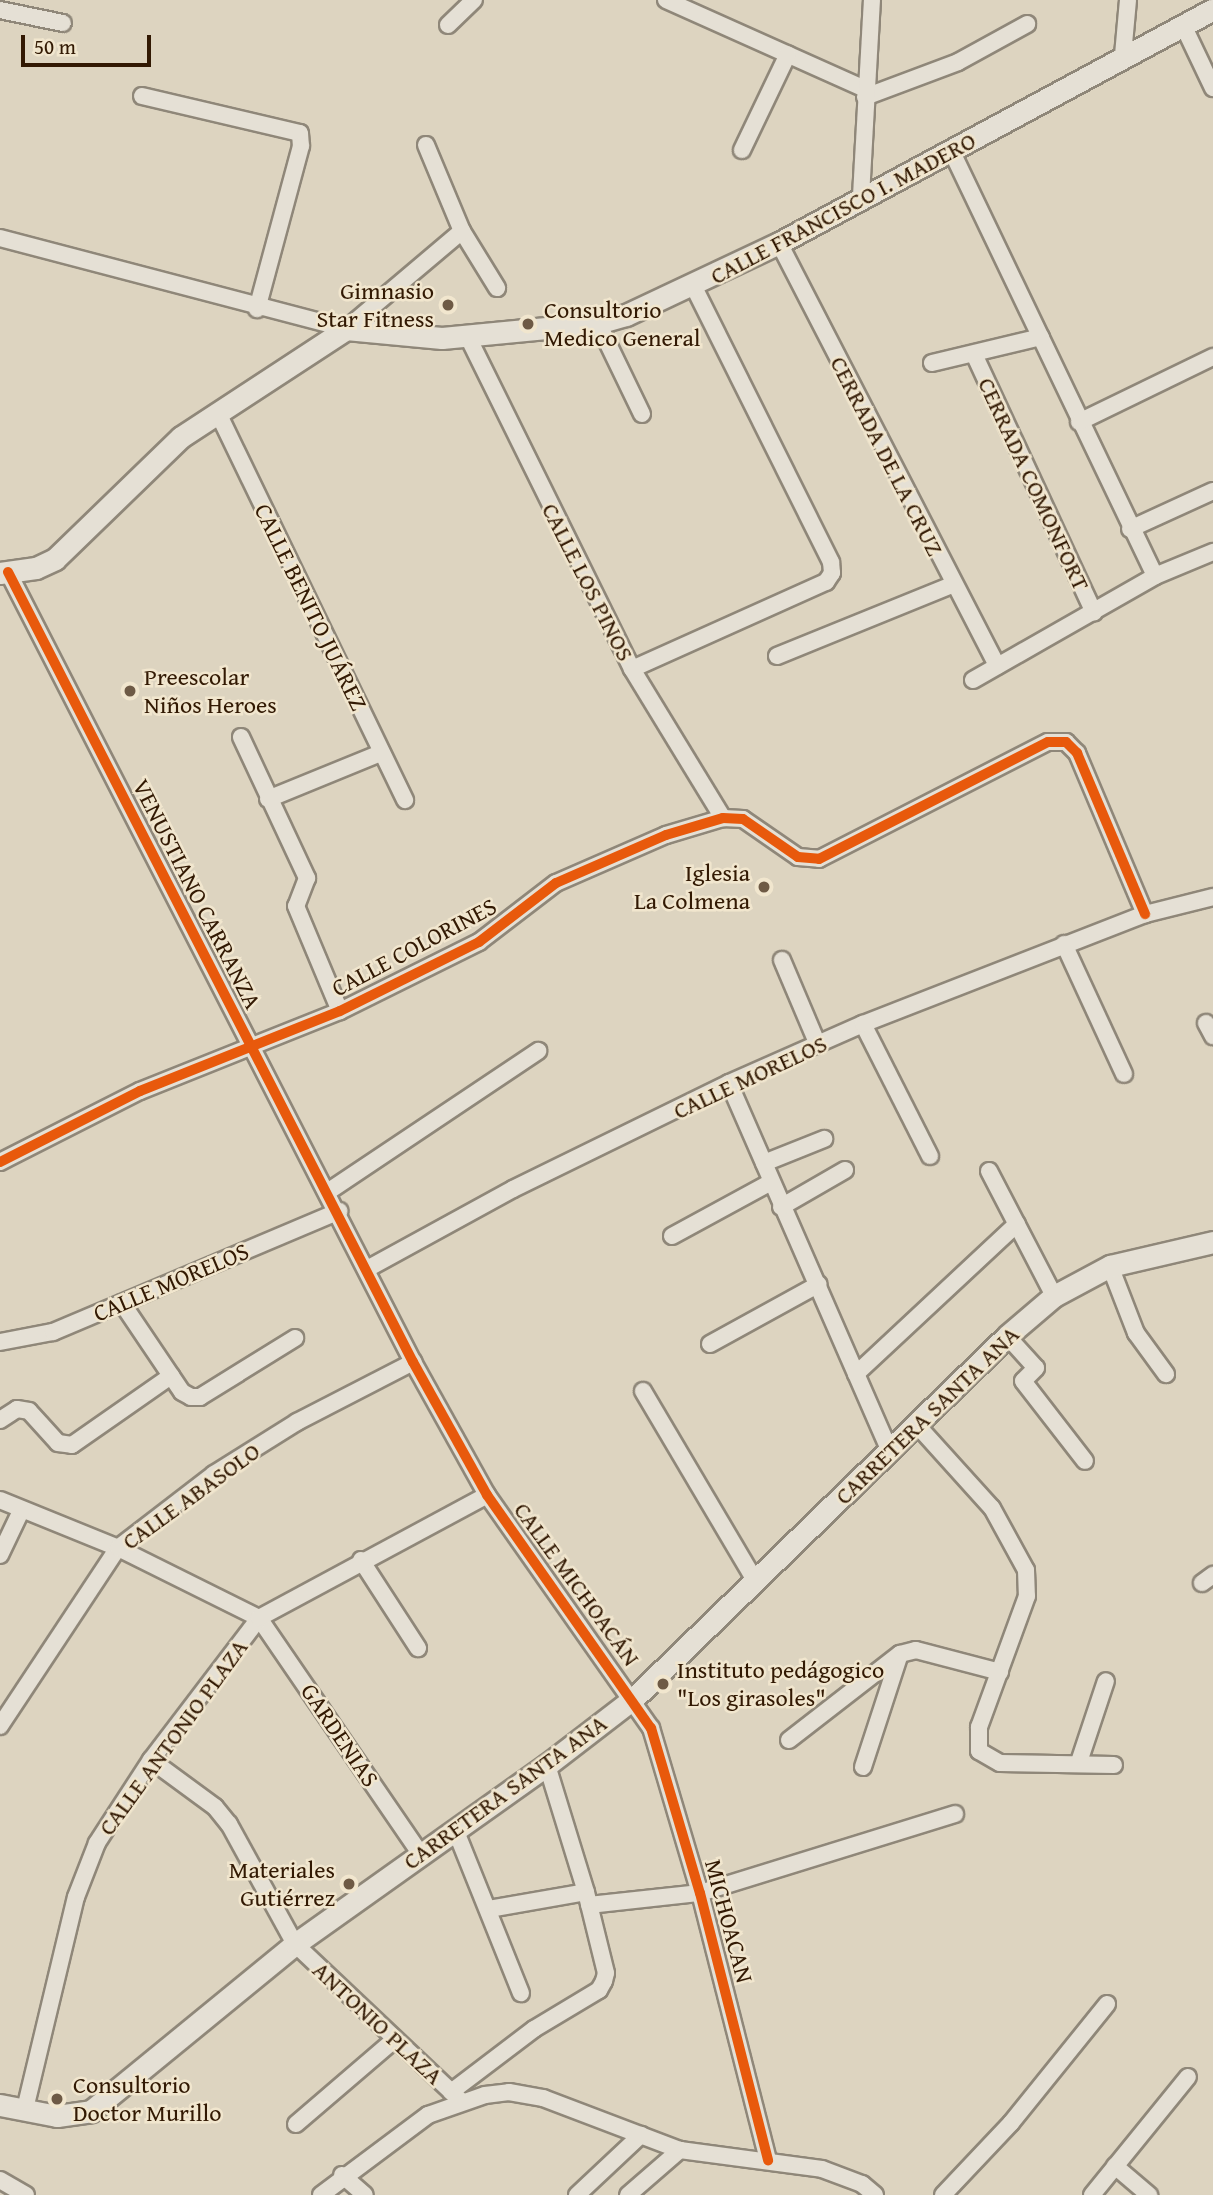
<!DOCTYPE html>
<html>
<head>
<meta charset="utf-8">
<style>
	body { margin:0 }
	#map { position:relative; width:1213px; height:2195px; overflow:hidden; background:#ddd4c0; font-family:"Gentium Book Plus",serif }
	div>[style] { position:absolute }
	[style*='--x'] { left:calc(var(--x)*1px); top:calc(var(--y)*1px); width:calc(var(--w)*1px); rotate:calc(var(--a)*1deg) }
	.roads { filter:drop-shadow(2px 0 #8f8779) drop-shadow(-2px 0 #8f8779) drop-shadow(0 2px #8f8779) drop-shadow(0 -2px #8f8779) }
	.street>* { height:16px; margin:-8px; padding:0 8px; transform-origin:8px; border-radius:8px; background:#e5e0d5 }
	.secondary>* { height:21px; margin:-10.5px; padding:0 10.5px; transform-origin:10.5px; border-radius:10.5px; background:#e5e0d5 }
	.cycleway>* { height:10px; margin:-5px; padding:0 5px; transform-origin:5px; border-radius:5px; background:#e8590c }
	.dots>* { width:19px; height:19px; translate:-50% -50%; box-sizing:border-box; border:4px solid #f1e6ce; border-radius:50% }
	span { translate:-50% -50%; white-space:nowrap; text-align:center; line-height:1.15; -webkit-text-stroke:5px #f1e6ce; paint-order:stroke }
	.street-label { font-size:24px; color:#321903 }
	.poi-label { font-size:24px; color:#321903 }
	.right { translate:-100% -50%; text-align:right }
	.left { translate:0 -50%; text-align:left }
	.scale { position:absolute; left:21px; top:35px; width:130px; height:32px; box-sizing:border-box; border:4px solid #321903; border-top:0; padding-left:9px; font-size:21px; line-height:24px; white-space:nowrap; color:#321903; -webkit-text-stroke:5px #f1e6ce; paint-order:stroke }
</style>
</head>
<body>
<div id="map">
	<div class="roads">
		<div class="street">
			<i style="--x:666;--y:0;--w:218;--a:24.1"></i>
			<i style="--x:0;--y:10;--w:64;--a:11.7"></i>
			<i style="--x:448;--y:25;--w:36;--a:-44"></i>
			<i style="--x:1183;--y:25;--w:70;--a:64.5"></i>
			<i style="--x:1123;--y:55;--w:55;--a:-84.8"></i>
			<i style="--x:142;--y:96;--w:162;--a:13.2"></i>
			<i style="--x:300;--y:133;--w:13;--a:86"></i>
			<i style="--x:301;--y:146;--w:169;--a:105.1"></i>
			<i style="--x:865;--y:97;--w:99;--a:-20.6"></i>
			<i style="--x:958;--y:62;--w:79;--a:-28.8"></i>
			<i style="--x:426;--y:145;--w:93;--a:67.3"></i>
			<i style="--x:462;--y:231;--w:67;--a:58.4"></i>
			<i style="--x:742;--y:150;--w:106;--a:-64.4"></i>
			<i style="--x:951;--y:150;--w:472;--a:64.4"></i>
			<i style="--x:861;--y:196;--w:196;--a:-86.8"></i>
			<i style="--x:0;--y:238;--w:358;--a:14.7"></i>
			<i style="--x:346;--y:329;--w:152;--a:-40.2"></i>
			<i style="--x:779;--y:243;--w:476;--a:62.7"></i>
			<i style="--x:598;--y:323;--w:101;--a:64.2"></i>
			<i style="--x:468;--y:337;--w:370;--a:63.7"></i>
			<i style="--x:632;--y:669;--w:175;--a:58.6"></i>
			<i style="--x:974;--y:354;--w:285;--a:65.1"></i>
			<i style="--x:932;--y:363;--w:112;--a:-13.4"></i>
			<i style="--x:218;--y:413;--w:430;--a:64.2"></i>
			<i style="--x:1079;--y:422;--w:149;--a:-25.9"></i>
			<i style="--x:1130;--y:529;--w:91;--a:-24.6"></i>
			<i style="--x:8;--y:572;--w:888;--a:62.86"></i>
			<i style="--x:413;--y:1362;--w:152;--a:60.9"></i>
			<i style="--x:487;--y:1495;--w:285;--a:54.9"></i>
			<i style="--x:651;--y:1728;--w:172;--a:73.5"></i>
			<i style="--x:700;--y:1893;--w:276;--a:75.7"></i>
			<i style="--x:777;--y:656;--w:189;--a:-22.1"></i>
			<i style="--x:632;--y:669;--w:213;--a:-24.2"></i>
			<i style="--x:826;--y:582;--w:11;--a:-56"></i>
			<i style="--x:832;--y:573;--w:11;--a:-95"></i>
			<i style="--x:831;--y:562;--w:307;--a:-116.5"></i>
			<i style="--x:973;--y:680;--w:210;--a:-29.7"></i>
			<i style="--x:1155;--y:576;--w:63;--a:-22.5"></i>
			<i style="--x:241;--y:737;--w:156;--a:64.9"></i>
			<i style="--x:307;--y:878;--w:30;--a:111"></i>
			<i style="--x:296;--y:906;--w:114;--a:67.3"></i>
			<i style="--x:268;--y:799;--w:122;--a:-22.2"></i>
			<i style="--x:1064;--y:944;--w:143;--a:65.2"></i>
			<i style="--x:782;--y:960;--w:92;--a:67"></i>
			<i style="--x:1206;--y:1023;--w:15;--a:62"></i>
			<i style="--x:863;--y:1024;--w:148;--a:63.1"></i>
			<i style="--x:729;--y:1083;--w:400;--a:66.4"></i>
			<i style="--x:0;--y:1162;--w:157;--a:-26.9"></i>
			<i style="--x:140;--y:1091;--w:215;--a:-21.8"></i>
			<i style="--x:340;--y:1011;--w:155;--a:-26.4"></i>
			<i style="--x:479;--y:942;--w:97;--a:-37.5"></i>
			<i style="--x:556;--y:883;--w:120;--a:-23.6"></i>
			<i style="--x:666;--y:835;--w:59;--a:-16.6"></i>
			<i style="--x:723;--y:818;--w:20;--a:3"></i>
			<i style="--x:743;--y:819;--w:67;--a:34.6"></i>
			<i style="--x:798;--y:857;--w:21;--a:5"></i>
			<i style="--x:819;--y:859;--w:257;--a:-27.1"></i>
			<i style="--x:1048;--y:742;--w:18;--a:0"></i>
			<i style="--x:1066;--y:742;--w:16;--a:45"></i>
			<i style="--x:1077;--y:753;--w:175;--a:67.1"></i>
			<i style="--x:764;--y:1163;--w:65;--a:-21.8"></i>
			<i style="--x:989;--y:1171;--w:141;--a:62.5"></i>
			<i style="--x:329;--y:1191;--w:252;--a:-33.8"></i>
			<i style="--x:781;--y:1207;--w:74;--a:-30"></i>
			<i style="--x:672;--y:1236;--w:113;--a:-28.6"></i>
			<i style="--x:1110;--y:1266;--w:72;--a:68.8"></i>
			<i style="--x:1136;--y:1333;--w:51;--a:53.8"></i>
			<i style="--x:367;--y:1269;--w:166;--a:-28.7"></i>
			<i style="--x:513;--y:1189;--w:241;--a:-26.1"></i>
			<i style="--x:729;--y:1083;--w:146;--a:-23.8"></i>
			<i style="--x:863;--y:1024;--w:303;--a:-21.3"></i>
			<i style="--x:1145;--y:914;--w:70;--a:-14"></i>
			<i style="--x:122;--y:1303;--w:107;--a:56"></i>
			<i style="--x:182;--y:1392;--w:10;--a:29"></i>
			<i style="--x:191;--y:1397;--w:9;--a:0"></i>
			<i style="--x:200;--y:1397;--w:112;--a:-31.8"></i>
			<i style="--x:1007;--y:1336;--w:43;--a:47.8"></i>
			<i style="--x:1036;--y:1368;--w:18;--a:135"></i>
			<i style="--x:1023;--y:1381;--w:101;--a:52.2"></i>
			<i style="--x:0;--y:1342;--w:54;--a:-10.7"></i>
			<i style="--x:53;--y:1332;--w:311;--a:-22.9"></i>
			<i style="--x:710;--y:1344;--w:124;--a:-28.8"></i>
			<i style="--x:856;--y:1374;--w:220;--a:-43"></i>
			<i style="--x:643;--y:1391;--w:222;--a:59.4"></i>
			<i style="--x:0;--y:1420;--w:20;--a:-33"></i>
			<i style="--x:17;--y:1409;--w:12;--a:9"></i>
			<i style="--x:29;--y:1411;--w:43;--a:47.8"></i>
			<i style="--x:58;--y:1443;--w:14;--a:8"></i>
			<i style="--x:72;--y:1445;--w:121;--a:-34.9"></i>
			<i style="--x:916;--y:1424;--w:113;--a:47.9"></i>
			<i style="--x:992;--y:1508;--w:71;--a:61.3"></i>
			<i style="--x:1026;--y:1570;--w:26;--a:88"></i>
			<i style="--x:1027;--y:1596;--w:140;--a:110.1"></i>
			<i style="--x:979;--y:1727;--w:24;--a:90"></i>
			<i style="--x:979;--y:1751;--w:24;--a:30"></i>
			<i style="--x:1000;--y:1763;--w:114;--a:1"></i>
			<i style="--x:0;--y:1500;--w:127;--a:22.1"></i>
			<i style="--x:118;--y:1548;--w:157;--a:26.4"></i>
			<i style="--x:259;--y:1618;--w:285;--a:55.6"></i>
			<i style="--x:0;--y:1555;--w:49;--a:-64.5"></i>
			<i style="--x:361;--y:1560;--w:105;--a:57.1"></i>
			<i style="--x:1202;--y:1583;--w:14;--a:-36"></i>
			<i style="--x:0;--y:1726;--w:214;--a:-56.5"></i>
			<i style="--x:118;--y:1548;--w:121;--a:-37.6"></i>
			<i style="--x:214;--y:1474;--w:98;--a:-32.1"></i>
			<i style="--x:297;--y:1422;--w:131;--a:-27.3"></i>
			<i style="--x:789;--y:1740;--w:140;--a:-37.8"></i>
			<i style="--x:900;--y:1654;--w:16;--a:-14"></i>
			<i style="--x:916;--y:1650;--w:87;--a:14.7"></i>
			<i style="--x:151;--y:1760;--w:79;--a:36.3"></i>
			<i style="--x:215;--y:1807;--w:22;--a:51"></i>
			<i style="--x:229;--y:1824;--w:137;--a:61.2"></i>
			<i style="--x:295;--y:1944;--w:230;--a:43.4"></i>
			<i style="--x:1079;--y:1762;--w:85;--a:-71.6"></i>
			<i style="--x:863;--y:1767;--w:119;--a:-71.9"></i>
			<i style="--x:455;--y:1829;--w:177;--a:68.1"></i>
			<i style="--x:589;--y:1905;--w:112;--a:-6.2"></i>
			<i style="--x:700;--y:1893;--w:267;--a:-17.2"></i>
			<i style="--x:489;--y:1909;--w:98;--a:-9.9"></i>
			<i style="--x:451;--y:2092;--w:104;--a:-37.2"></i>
			<i style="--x:534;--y:2029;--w:76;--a:-31"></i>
			<i style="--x:599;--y:1990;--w:10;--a:-61"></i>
			<i style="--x:604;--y:1981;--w:8;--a:-76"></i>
			<i style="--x:606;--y:1973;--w:83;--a:-103.9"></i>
			<i style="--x:586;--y:1892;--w:133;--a:-107.1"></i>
			<i style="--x:25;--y:2109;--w:218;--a:-76.5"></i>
			<i style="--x:76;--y:1897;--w:58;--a:-68.7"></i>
			<i style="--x:97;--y:1843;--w:99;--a:-57"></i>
			<i style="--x:151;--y:1760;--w:178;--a:-52.7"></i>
			<i style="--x:259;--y:1618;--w:259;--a:-28.3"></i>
			<i style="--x:296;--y:2124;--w:130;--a:-40.6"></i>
			<i style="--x:1115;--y:2166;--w:45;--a:40.5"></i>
			<i style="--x:342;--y:2175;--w:30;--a:41"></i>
			<i style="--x:0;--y:2180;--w:30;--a:30"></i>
			<i style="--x:321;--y:2195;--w:134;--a:-36.8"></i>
			<i style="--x:428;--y:2115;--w:60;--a:-19.3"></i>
			<i style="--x:485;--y:2095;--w:24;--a:-7"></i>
			<i style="--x:509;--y:2092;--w:35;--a:10"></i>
			<i style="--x:543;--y:2098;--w:147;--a:20.8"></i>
			<i style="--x:680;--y:2150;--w:143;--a:7.6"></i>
			<i style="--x:822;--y:2169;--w:43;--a:20.6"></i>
			<i style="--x:862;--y:2184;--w:17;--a:40"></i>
			<i style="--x:577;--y:2195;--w:88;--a:-43.2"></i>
			<i style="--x:628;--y:2195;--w:69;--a:-40.9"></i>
			<i style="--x:943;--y:2195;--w:99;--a:-46.6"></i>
			<i style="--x:1011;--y:2123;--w:153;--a:-51.1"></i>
			<i style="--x:1092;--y:2195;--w:152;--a:-50.9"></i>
		</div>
		<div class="secondary">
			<i style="--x:0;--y:573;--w:36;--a:-8"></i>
			<i style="--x:36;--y:568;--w:21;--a:-25"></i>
			<i style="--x:55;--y:559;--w:175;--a:-44.1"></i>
			<i style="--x:181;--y:437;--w:197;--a:-33.2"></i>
			<i style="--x:346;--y:329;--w:96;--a:5.4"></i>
			<i style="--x:442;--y:338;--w:157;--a:-5.5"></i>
			<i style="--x:598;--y:323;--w:29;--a:-16"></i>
			<i style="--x:626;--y:315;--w:169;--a:-25.2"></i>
			<i style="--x:779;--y:243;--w:493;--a:-28.3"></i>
			<i style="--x:0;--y:2105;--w:58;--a:10.9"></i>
			<i style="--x:57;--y:2116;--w:34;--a:-8"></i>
			<i style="--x:91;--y:2111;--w:264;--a:-39.3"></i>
			<i style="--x:295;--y:1944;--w:309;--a:-35.4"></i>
			<i style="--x:547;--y:1765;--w:110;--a:-37.6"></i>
			<i style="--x:634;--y:1698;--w:520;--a:-44.14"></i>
			<i style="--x:1007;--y:1336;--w:62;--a:-40.4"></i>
			<i style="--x:1054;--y:1296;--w:64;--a:-28.2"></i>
			<i style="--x:1110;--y:1266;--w:106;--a:-13.1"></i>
		</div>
	</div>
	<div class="cycleway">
		<i style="--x:8;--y:572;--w:888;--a:62.86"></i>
		<i style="--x:413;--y:1362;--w:152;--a:60.9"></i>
		<i style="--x:487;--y:1495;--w:285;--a:54.9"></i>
		<i style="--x:651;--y:1728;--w:172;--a:73.5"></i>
		<i style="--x:700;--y:1893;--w:276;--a:75.7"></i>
		<i style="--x:0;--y:1162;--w:157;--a:-26.9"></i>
		<i style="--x:140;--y:1091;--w:215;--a:-21.8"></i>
		<i style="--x:340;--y:1011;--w:155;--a:-26.4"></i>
		<i style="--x:479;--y:942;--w:97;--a:-37.5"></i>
		<i style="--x:556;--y:883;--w:120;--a:-23.6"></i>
		<i style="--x:666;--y:835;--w:59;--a:-16.6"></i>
		<i style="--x:723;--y:818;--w:20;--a:3"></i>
		<i style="--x:743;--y:819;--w:67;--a:34.6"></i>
		<i style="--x:798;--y:857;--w:21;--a:5"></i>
		<i style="--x:819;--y:859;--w:257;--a:-27.1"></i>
		<i style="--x:1048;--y:742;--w:18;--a:0"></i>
		<i style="--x:1066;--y:742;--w:16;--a:45"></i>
		<i style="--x:1077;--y:753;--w:175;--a:67.1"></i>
	</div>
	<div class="dots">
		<i style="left:448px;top:305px;background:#6e5a45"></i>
		<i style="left:528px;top:324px;background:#6e5a45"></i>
		<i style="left:130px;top:691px;background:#6e5a45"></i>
		<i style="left:764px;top:887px;background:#6e5a45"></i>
		<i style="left:663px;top:1684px;background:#6e5a45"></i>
		<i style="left:349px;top:1884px;background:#6e5a45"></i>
		<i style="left:57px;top:2099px;background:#6e5a45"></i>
	</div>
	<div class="street-label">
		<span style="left:843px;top:208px;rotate:-28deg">CALLE FRANCISCO I. MADERO</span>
		<span style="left:887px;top:456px;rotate:63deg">CERRADA DE LA CRUZ</span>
		<span style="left:1034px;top:484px;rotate:65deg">CERRADA COMONFORT</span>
		<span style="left:588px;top:582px;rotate:63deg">CALLE LOS PINOS</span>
		<span style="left:311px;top:607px;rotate:64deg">CALLE BENITO JUÁREZ</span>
		<span style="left:197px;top:894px;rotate:63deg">VENUSTIANO CARRANZA</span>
		<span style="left:414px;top:947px;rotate:-28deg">CALLE COLORINES</span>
		<span style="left:750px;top:1077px;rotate:-25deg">CALLE MORELOS</span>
		<span style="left:171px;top:1282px;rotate:-23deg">CALLE MORELOS</span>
		<span style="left:927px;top:1415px;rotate:-44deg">CARRETERA SANTA ANA</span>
		<span style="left:191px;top:1496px;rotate:-36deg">CALLE ABASOLO</span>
		<span style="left:577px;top:1584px;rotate:54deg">CALLE MICHOACÁN</span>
		<span style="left:340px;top:1735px;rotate:56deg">GARDENIAS</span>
		<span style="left:173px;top:1737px;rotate:-54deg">CALLE ANTONIO PLAZA</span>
		<span style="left:505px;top:1792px;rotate:-36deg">CARRETERA SANTA ANA</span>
		<span style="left:729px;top:1921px;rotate:75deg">MICHOACAN</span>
		<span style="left:378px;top:2023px;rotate:43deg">ANTONIO PLAZA</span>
	</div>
	<div class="poi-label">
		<span class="right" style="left:434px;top:305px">Gimnasio<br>Star Fitness</span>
		<span class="left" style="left:544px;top:324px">Consultorio<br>Medico General</span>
		<span class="left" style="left:144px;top:691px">Preescolar<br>Niños Heroes</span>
		<span class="right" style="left:750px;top:887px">Iglesia<br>La Colmena</span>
		<span class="left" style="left:677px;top:1684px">Instituto pedágogico<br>"Los girasoles"</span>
		<span class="right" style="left:335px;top:1884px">Materiales<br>Gutiérrez</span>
		<span class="left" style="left:73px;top:2099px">Consultorio<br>Doctor Murillo</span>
	</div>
	<div class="scale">50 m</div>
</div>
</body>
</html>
